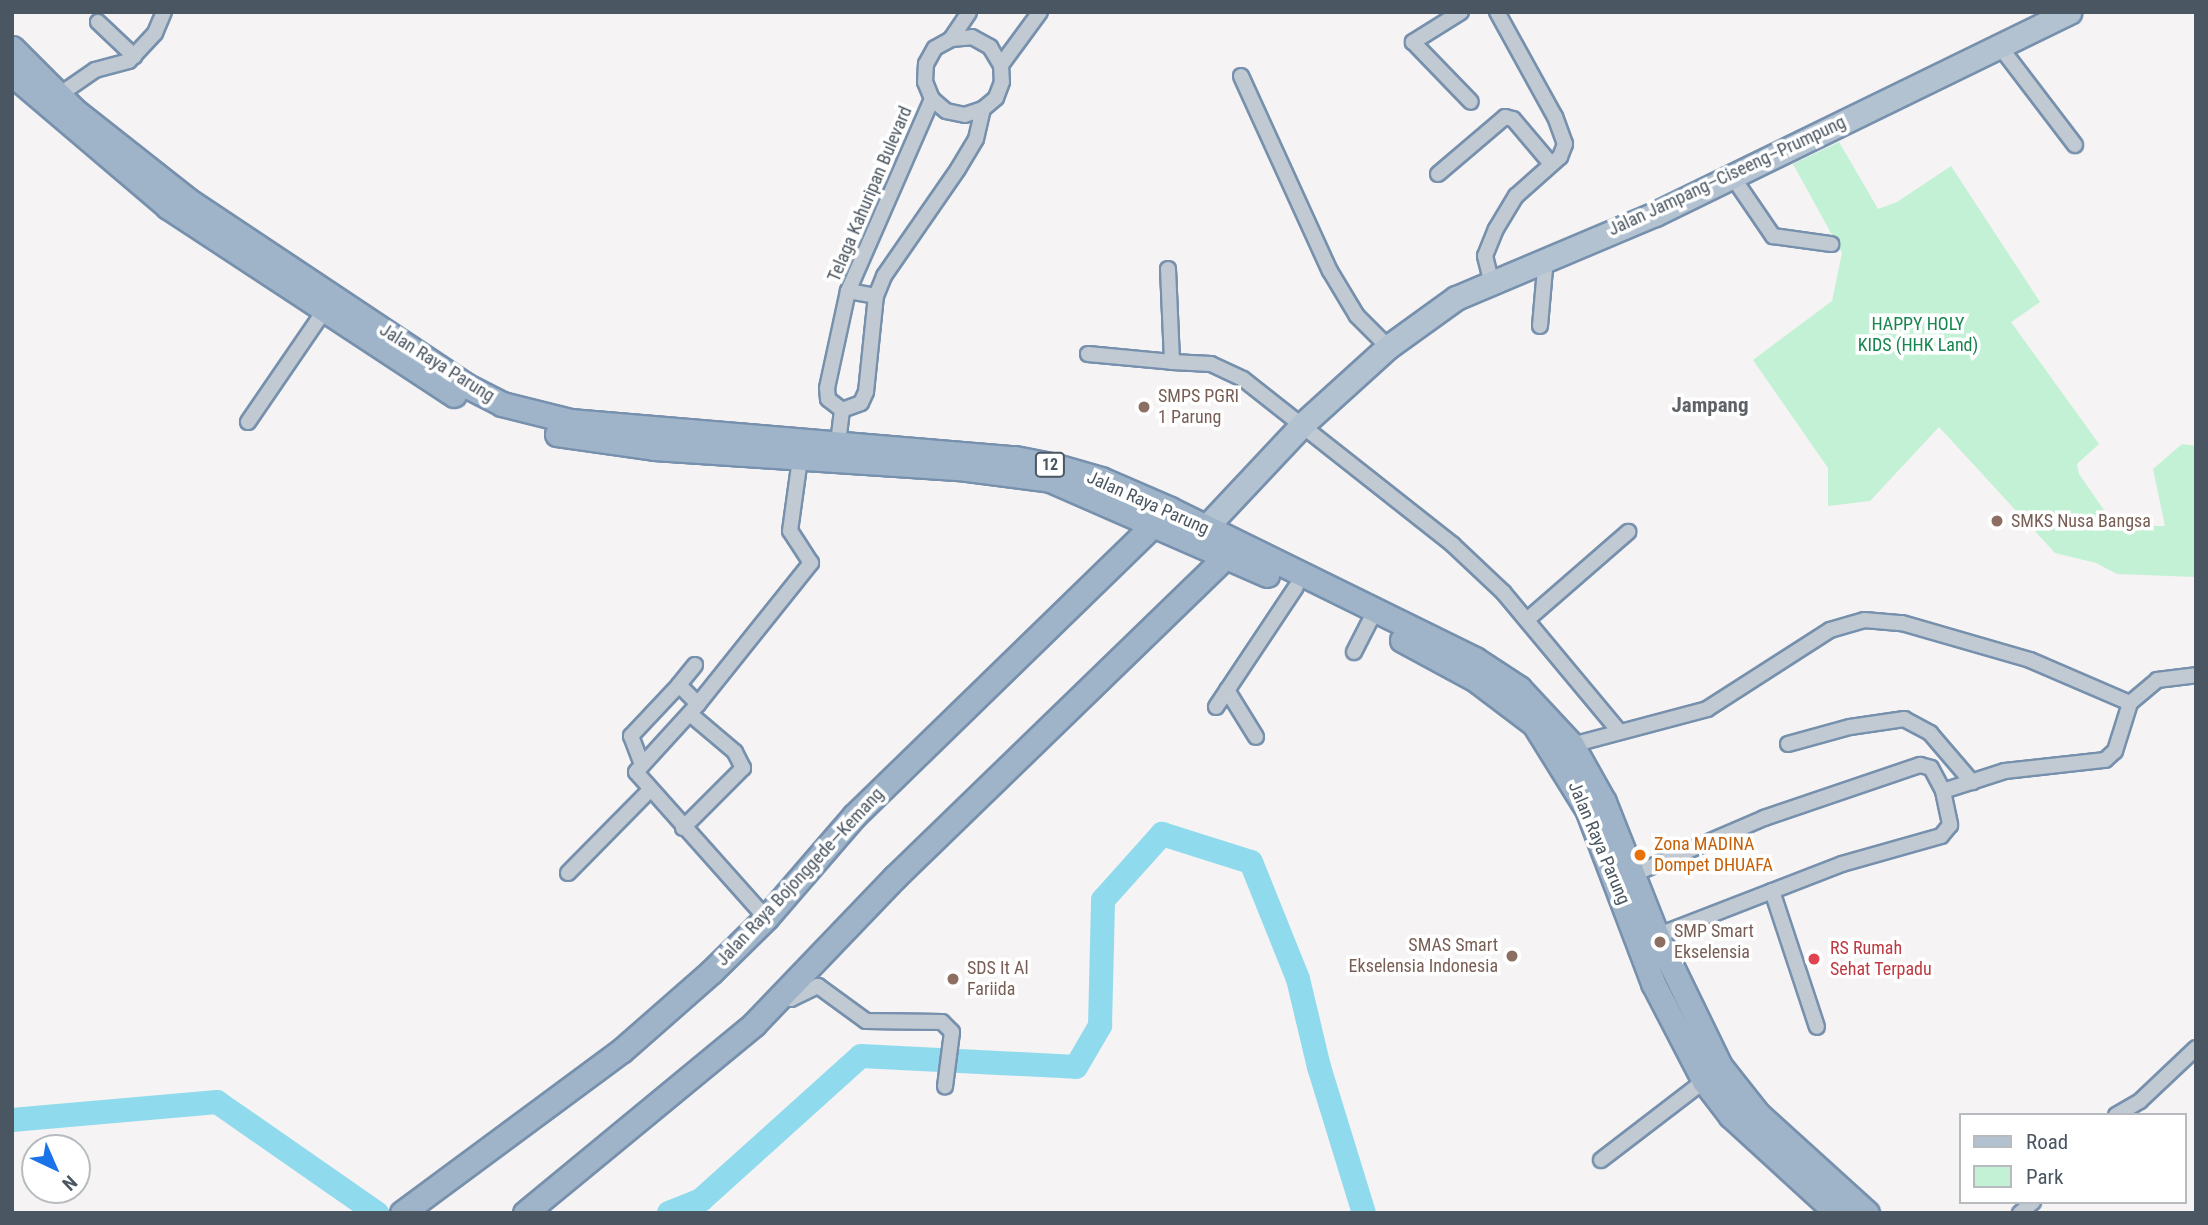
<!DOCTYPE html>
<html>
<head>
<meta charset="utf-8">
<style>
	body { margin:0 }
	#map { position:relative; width:2208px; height:1225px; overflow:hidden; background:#f5f3f3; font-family:"Roboto Condensed",sans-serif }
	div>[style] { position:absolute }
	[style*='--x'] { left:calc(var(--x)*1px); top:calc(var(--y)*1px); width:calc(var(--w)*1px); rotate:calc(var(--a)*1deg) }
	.green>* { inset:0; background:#c3f1d5 }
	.river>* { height:24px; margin:-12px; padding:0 12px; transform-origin:12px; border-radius:12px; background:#90daee }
	.roads { filter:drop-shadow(2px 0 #7690ad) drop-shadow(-2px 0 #7690ad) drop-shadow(0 2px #7690ad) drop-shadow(0 -2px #7690ad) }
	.minor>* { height:14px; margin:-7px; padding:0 7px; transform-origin:7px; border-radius:7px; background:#c1cad2 }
	.primary>* { height:23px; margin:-11.5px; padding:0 11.5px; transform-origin:11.5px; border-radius:11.5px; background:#b3c2d1 }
	.trunk>* { height:23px; margin:-11.5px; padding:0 11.5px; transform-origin:11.5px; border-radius:11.5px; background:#9fb4c9 }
	.dots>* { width:19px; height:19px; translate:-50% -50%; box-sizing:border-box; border:4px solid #fff; border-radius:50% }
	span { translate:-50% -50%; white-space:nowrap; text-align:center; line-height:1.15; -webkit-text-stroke:7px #fff; paint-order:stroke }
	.shield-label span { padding:2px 5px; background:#fff; border:2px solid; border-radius:5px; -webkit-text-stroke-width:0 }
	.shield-label { font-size:16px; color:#4a5661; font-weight:700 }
	.street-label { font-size:18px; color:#4a5661 }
	.park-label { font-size:18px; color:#17864f }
	.education-label { font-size:18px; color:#785e54 }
	.left { translate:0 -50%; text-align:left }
	.right { translate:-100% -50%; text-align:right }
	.food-label { font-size:18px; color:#c56008 }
	.health-label { font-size:18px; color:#be3a42 }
	.quarter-label { font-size:21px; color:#5f6368; font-weight:700 }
	.frame { position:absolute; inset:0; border:14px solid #4a5661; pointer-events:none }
	.legend { position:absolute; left:1959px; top:1113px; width:228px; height:91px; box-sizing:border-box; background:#fff; border:2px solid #b7bbc0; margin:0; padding:9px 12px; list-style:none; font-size:21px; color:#4a5661 }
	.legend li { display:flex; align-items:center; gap:14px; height:35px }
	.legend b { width:35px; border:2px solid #b7bbc0 }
	.north { position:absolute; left:21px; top:1134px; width:70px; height:70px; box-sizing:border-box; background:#fff; border:2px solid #b7bbc0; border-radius:50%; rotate:136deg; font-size:19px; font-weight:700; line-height:28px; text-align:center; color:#4a5661 }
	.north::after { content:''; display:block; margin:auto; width:24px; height:32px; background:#1a73e8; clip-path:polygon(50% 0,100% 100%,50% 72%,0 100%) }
</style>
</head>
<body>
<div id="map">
	<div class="green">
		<i style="clip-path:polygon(1839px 142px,1878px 209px,1897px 202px,1951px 166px,2040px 302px,2011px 322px,2099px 444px,2077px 464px,2079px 474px,2115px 526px,2165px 526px,2153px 469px,2182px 444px,2196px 446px,2196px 577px,2117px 574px,2096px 563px,2055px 553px,1939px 427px,1870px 501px,1828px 506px,1828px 468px,1753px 360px,1832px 301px,1842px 253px,1793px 164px)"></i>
	</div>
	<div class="river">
		<i style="--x:12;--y:1120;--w:206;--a:-5"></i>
		<i style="--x:217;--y:1102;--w:195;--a:34.8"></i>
		<i style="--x:669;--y:1213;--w:35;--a:-22"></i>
		<i style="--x:701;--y:1200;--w:215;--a:-42"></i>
		<i style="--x:861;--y:1056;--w:215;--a:2.9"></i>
		<i style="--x:1076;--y:1067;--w:48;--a:-59.7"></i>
		<i style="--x:1100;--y:1026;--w:126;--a:-88.6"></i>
		<i style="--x:1103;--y:900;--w:89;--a:-48.2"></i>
		<i style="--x:1162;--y:834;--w:93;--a:17.5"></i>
		<i style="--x:1251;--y:862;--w:126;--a:68.1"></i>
		<i style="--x:1298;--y:979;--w:90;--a:76.6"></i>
		<i style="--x:1319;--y:1067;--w:153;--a:72.9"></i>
	</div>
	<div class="roads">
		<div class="minor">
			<i style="--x:1461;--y:12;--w:57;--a:148"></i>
			<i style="--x:1413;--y:42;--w:83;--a:46"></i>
			<i style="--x:98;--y:22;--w:50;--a:43.4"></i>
			<i style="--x:951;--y:39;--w:21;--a:-5"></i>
			<i style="--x:972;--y:37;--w:21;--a:29"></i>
			<i style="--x:990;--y:47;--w:21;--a:59"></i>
			<i style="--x:1001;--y:65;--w:17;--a:87"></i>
			<i style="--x:1002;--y:82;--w:17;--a:111"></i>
			<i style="--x:996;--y:98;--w:17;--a:140"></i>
			<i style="--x:983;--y:109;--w:19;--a:162"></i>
			<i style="--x:965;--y:115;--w:19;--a:-168"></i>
			<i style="--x:946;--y:111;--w:18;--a:-139"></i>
			<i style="--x:932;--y:99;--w:18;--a:-112"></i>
			<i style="--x:925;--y:82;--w:18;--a:-87"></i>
			<i style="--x:926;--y:64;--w:18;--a:-61"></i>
			<i style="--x:935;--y:48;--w:18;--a:-29"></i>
			<i style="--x:951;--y:39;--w:32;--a:-56"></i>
			<i style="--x:1998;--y:44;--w:127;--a:52.7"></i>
			<i style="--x:1001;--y:65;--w:66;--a:-53.7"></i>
			<i style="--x:1241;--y:76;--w:214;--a:65.5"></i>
			<i style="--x:1330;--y:271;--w:52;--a:59"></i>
			<i style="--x:1357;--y:316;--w:44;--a:45"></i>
			<i style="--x:59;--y:95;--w:44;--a:-34.8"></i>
			<i style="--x:95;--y:70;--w:35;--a:-15"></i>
			<i style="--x:129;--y:61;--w:38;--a:-47"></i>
			<i style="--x:155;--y:33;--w:23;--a:-67"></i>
			<i style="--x:932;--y:99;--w:210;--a:113.6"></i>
			<i style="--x:848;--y:291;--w:99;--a:102.2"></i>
			<i style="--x:827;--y:388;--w:11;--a:85"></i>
			<i style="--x:828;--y:399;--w:18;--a:38"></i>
			<i style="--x:842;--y:410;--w:20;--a:-20"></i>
			<i style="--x:861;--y:403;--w:12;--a:-66"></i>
			<i style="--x:866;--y:392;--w:97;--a:-84.1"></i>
			<i style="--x:876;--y:296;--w:22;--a:-68"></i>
			<i style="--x:884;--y:276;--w:130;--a:-55.3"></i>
			<i style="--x:958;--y:169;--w:35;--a:-59"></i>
			<i style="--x:976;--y:139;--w:31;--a:-77"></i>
			<i style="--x:1438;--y:174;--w:88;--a:-40.4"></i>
			<i style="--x:1505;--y:117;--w:8;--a:14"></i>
			<i style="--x:1513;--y:119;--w:59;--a:49.8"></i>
			<i style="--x:1732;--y:176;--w:73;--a:55.7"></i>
			<i style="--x:1773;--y:236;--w:59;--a:7.9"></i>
			<i style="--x:1168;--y:269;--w:93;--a:87.5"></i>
			<i style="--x:1172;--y:362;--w:39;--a:3"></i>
			<i style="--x:1211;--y:364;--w:35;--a:25"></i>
			<i style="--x:1243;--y:379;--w:268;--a:38.3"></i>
			<i style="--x:1453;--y:545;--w:69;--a:43.2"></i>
			<i style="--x:1503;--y:592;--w:180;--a:50.2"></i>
			<i style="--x:1491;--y:280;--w:25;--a:-104"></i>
			<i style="--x:1485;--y:256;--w:29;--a:-68"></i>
			<i style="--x:1496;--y:229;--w:39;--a:-59"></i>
			<i style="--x:1516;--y:196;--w:59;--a:-41.6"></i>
			<i style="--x:1560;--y:157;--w:14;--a:-69"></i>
			<i style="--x:1565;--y:144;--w:29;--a:-110"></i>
			<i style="--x:1555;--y:117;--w:120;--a:-118.9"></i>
			<i style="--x:848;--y:291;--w:28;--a:10"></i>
			<i style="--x:1540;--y:326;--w:68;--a:-85"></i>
			<i style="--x:1088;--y:354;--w:84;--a:5.4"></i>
			<i style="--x:248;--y:422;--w:135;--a:-55.6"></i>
			<i style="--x:837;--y:451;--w:41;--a:-83"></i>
			<i style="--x:1528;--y:619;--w:133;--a:-41"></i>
			<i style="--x:1354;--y:652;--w:34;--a:-63"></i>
			<i style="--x:695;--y:665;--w:26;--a:129"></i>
			<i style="--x:679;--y:685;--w:27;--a:45"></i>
			<i style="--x:1227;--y:690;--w:55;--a:58.3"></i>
			<i style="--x:1216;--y:707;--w:144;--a:-56.3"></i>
			<i style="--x:1788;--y:744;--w:64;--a:-15.3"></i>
			<i style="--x:1850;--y:727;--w:55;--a:-8.4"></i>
			<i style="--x:1904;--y:719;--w:30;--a:28"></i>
			<i style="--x:1930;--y:733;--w:65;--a:49.4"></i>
			<i style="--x:1572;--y:745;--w:140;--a:-14.9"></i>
			<i style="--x:1707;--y:709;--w:146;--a:-32.7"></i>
			<i style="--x:1830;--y:630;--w:35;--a:-16"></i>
			<i style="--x:1864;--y:620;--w:38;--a:5"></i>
			<i style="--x:1902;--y:623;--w:133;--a:16.1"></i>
			<i style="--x:2030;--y:660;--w:109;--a:23.3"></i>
			<i style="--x:2130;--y:703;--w:35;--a:-40"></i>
			<i style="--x:2157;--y:680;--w:39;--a:-7"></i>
			<i style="--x:641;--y:762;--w:28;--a:-111"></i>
			<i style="--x:631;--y:736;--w:70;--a:-46.7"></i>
			<i style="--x:1943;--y:791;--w:65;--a:-17.9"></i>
			<i style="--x:2005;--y:771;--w:101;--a:-6.3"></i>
			<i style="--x:2105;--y:760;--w:13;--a:-42"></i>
			<i style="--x:2115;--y:751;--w:50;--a:-72.6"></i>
			<i style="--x:683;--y:828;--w:85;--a:-45"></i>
			<i style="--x:743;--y:768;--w:18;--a:-117"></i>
			<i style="--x:735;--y:752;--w:59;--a:-139.8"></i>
			<i style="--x:568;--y:873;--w:115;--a:-45.4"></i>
			<i style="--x:1634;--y:874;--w:142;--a:-23.3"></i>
			<i style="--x:1764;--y:818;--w:165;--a:-18.8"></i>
			<i style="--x:1920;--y:765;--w:11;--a:15"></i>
			<i style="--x:1931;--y:768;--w:26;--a:62"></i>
			<i style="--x:1943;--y:791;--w:35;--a:78"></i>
			<i style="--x:1950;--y:825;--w:14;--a:129"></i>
			<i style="--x:1941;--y:836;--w:103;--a:164.2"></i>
			<i style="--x:1842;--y:864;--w:205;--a:158.8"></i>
			<i style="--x:1772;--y:891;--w:143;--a:71.7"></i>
			<i style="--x:766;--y:918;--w:195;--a:-131.7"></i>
			<i style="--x:636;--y:772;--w:92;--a:-47.6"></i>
			<i style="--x:698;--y:704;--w:181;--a:-51.3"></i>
			<i style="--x:811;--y:563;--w:38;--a:-123"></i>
			<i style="--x:790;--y:531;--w:73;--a:-82.1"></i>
			<i style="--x:782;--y:995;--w:10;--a:24"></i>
			<i style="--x:791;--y:999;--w:30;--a:-26"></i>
			<i style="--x:818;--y:986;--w:59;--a:36.1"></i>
			<i style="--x:866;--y:1021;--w:76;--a:0.8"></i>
			<i style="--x:942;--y:1022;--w:14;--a:45"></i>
			<i style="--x:952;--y:1032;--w:55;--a:97.3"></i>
			<i style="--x:2116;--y:1115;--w:28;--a:-30"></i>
			<i style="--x:2140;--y:1101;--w:77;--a:-43.4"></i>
			<i style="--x:1601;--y:1160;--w:130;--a:-37.5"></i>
			<i style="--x:2020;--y:1213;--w:17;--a:-40"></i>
		</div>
		<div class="primary">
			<i style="--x:1193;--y:541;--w:161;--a:-46.8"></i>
			<i style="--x:1303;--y:424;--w:115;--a:-42.2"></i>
			<i style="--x:1388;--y:347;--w:84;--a:-35.8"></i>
			<i style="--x:1456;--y:298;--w:216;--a:-22.9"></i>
			<i style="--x:1655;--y:214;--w:461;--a:-26"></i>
		</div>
		<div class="trunk">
			<i style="--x:12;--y:48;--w:88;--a:45"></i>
			<i style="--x:74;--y:110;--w:145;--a:38.3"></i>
			<i style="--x:188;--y:200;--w:335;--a:33.7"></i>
			<i style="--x:467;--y:386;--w:39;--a:27"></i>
			<i style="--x:502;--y:404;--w:70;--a:14"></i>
			<i style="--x:570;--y:421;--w:447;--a:4.8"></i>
			<i style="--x:1015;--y:458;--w:42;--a:11"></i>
			<i style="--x:1056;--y:466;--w:47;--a:16.1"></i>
			<i style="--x:1101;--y:479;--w:75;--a:23.5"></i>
			<i style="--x:1170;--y:509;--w:340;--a:26.2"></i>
			<i style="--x:1475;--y:659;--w:53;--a:33.4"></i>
			<i style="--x:1519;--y:688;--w:78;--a:47.1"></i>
			<i style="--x:1572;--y:745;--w:65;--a:60.7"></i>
			<i style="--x:1604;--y:802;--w:144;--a:68.4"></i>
			<i style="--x:1657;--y:936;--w:144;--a:64.1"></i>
			<i style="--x:1720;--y:1066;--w:61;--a:51.6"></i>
			<i style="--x:1758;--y:1114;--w:147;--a:42.2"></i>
			<i style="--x:12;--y:74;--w:205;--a:40.4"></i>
			<i style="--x:168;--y:207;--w:342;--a:33.3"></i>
			<i style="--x:557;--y:434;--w:98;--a:8.2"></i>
			<i style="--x:654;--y:448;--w:314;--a:3.8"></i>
			<i style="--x:967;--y:469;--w:84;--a:7.5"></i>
			<i style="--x:1050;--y:480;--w:237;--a:23.6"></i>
			<i style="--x:1402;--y:640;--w:84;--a:28.4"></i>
			<i style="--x:1476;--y:680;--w:73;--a:37.2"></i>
			<i style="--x:1534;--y:724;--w:100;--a:58.1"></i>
			<i style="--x:1587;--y:809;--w:186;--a:69.2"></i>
			<i style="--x:1653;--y:983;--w:110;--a:62.5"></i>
			<i style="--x:1704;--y:1081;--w:44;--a:52.4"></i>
			<i style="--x:1731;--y:1116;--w:144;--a:42.5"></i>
			<i style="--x:402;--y:1213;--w:272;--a:-36.5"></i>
			<i style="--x:621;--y:1051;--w:120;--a:-41.3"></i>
			<i style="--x:711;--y:972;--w:77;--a:-44.5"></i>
			<i style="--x:766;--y:918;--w:135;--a:-49.2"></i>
			<i style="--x:854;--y:816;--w:432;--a:-44.2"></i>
			<i style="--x:525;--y:1213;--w:297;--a:-39.5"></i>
			<i style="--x:754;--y:1024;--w:204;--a:-46.2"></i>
			<i style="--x:895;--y:877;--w:472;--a:-44.1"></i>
		</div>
	</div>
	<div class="dots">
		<i style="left:1144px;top:407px;background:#8d6e63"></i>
		<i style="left:1997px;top:521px;background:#8d6e63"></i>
		<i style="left:1640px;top:855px;background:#e8710a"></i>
		<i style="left:1660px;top:942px;background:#8d6e63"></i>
		<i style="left:1512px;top:956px;background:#8d6e63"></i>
		<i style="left:1814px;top:959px;background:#e0444e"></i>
		<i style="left:953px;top:979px;background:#8d6e63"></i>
	</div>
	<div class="shield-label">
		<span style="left:1050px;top:465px">12</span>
	</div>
	<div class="street-label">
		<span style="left:1727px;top:176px;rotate:-25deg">Jalan Jampang–Ciseeng–Prumpung</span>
		<span style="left:870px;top:194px;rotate:-67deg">Telaga Kahuripan Bulevard</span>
		<span style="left:437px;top:363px;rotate:32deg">Jalan Raya Parung</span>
		<span style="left:1148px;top:503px;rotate:24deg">Jalan Raya Parung</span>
		<span style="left:1599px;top:843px;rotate:67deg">Jalan Raya Parung</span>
		<span style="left:800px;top:877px;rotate:-47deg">Jalan Raya Bojonggede—Kemang</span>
	</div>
	<div class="park-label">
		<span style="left:1918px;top:335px">HAPPY HOLY<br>KIDS (HHK Land)</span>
	</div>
	<div class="education-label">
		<span class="left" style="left:1158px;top:407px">SMPS PGRI<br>1 Parung</span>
		<span class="left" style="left:2011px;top:521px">SMKS Nusa Bangsa</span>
		<span class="left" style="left:1674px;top:942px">SMP Smart<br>Ekselensia</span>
		<span class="right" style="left:1498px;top:956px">SMAS Smart<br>Ekselensia Indonesia</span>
		<span class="left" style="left:967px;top:979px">SDS It Al<br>Fariida</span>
	</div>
	<div class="food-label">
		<span class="left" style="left:1654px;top:855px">Zona MADINA<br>Dompet DHUAFA</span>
	</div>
	<div class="health-label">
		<span class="left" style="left:1830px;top:959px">RS Rumah<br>Sehat Terpadu</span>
	</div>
	<div class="quarter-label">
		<span style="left:1710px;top:405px">Jampang</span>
	</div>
	<div class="frame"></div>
	<ul class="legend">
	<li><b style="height:9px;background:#b3c2d1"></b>Road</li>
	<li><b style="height:19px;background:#c3f1d5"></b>Park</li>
	</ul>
	<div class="north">N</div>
</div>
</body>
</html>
